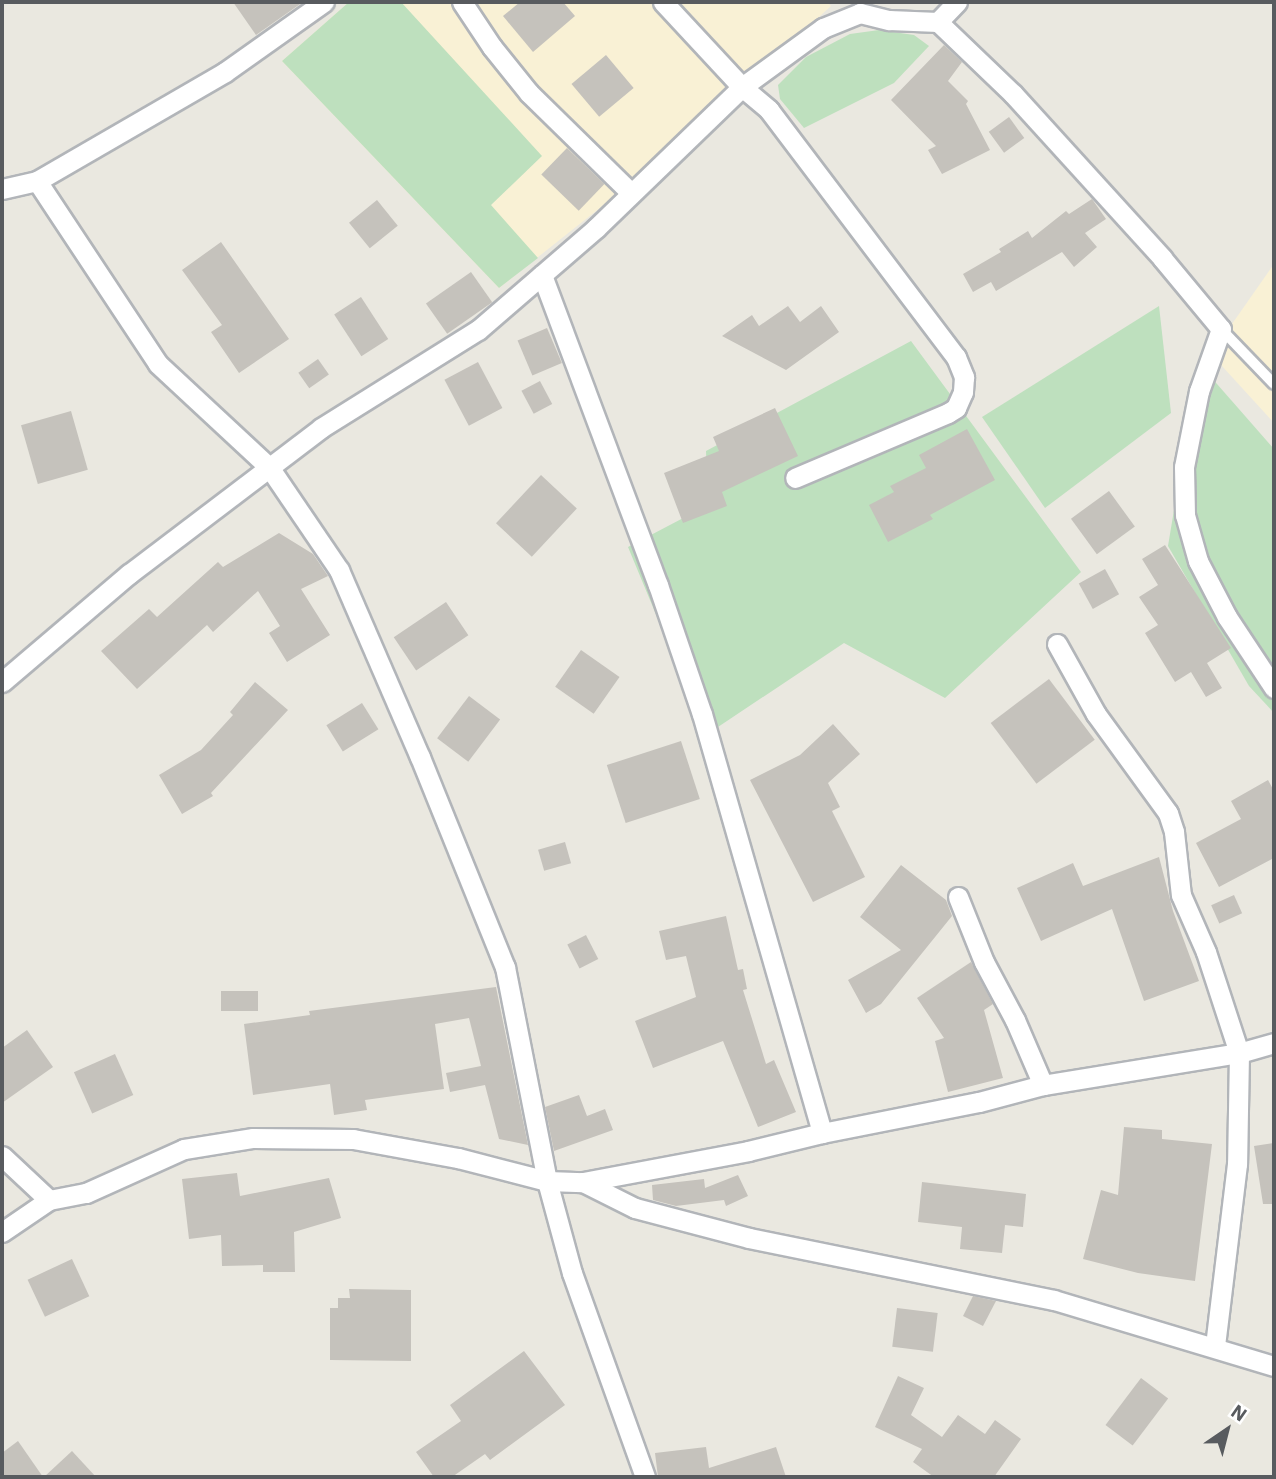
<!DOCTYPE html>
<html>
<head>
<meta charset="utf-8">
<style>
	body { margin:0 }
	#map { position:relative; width:1276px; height:1479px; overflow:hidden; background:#eae8e0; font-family:"IBM Plex Sans",sans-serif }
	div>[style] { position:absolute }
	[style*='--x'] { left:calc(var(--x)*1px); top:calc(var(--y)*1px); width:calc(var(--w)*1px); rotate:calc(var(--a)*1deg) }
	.commercial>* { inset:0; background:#f9f1d5 }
	.green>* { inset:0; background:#bee0be }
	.building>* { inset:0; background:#c5c2bc; transform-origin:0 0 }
	.roads { filter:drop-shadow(2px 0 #b2b5b9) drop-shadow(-2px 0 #b2b5b9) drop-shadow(0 2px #b2b5b9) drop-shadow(0 -2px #b2b5b9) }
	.lane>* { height:10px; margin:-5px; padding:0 5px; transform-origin:5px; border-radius:5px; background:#fff }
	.street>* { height:19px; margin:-9.5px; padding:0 9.5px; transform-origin:9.5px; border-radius:9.5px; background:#fff }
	span { translate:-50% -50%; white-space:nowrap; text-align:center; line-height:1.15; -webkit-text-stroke:7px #fff; paint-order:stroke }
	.frame { position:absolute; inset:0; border:4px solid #585b5f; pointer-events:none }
	.north { position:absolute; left:1192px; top:1395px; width:70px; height:70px; -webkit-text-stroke:5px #fff; paint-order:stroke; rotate:35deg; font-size:19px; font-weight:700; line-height:28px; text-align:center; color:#585b5f }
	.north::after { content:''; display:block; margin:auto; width:24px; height:32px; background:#585b5f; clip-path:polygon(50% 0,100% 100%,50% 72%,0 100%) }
</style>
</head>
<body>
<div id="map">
	<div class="commercial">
		<i style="clip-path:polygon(349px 2px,827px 2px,831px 6px,678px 146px,499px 288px,282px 61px)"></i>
		<i style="clip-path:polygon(1274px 264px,1274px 423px,1211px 354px)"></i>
	</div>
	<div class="green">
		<i style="clip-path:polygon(349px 2px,401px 2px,542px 156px,491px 205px,538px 258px,499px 288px,282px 61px)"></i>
		<i style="clip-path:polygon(879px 30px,914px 35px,929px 46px,894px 83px,804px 128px,780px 99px,778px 85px,806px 57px,850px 34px)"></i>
		<i style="clip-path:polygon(1159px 306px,1171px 413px,1045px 508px,982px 417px)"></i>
		<i style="clip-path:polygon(911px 341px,1081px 572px,945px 698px,844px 643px,706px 735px,628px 547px,708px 505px,706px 451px)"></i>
		<i style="clip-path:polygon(1210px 376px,1274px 449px,1274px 713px,1249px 686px,1168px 546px,1184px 450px)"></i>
	</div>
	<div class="building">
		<i style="clip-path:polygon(233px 2px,303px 2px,256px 35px)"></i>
		<i style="clip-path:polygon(520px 2px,563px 2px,575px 16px,533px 52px,503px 16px)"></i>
		<i style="clip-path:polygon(944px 45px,962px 62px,948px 81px,968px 101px,966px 104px,990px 150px,942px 174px,928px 150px,936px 146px,891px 100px)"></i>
		<i style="left:606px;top:55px;width:43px;height:45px;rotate:50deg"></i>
		<i style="left:1009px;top:117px;width:26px;height:25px;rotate:54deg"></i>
		<i style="left:567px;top:148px;width:52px;height:37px;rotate:44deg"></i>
		<i style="clip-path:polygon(1092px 199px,1106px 219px,1085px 233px,1097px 247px,1074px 267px,1062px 252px,996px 291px,991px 282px,973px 292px,963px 274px,1001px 252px,999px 249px,1028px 231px,1032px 238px,1066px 211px,1069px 214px)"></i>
		<i style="left:377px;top:200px;width:33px;height:36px;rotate:51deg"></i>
		<i style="clip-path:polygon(221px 242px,289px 339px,239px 373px,211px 332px,222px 325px,182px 270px)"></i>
		<i style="left:471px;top:272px;width:37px;height:55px;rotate:55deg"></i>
		<i style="left:361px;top:297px;width:50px;height:32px;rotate:57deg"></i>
		<i style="clip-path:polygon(788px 306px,800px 322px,821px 306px,839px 332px,786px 370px,722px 336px,752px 315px,759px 326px)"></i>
		<i style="left:547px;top:328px;width:38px;height:32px;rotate:67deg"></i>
		<i style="left:318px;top:359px;width:19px;height:24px;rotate:55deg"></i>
		<i style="left:478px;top:362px;width:52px;height:38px;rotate:62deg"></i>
		<i style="left:540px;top:381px;width:26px;height:21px;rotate:62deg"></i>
		<i style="clip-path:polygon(775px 408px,798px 456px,722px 492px,727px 506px,683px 523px,664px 473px,719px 451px,713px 437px)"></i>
		<i style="left:71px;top:411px;width:61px;height:52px;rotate:74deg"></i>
		<i style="clip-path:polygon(967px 429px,995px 480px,930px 515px,933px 519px,888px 542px,869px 505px,894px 492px,890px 486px,926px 468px,919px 455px)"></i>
		<i style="left:541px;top:475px;width:49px;height:66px;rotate:43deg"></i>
		<i style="left:1109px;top:491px;width:44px;height:47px;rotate:54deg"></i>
		<i style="clip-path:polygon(279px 533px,313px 554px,328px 576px,301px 589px,330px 635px,287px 662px,269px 633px,280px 626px,258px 591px,213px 632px,207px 625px,137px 689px,101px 651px,149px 609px,157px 617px,218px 562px,223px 567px)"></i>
		<i style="clip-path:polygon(1165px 545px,1231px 648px,1207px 663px,1222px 688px,1206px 697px,1191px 672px,1175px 682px,1145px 633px,1158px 625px,1139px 597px,1158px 585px,1142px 559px)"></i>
		<i style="left:1105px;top:569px;width:29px;height:30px;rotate:61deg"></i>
		<i style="left:446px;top:602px;width:40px;height:63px;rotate:56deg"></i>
		<i style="left:581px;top:650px;width:47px;height:45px;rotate:35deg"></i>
		<i style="left:1049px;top:679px;width:76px;height:73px;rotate:53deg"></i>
		<i style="clip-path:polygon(255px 682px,288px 710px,211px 793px,213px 796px,182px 814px,159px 775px,201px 750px,233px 715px,230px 712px)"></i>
		<i style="left:469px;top:696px;width:39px;height:53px;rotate:37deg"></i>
		<i style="left:362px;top:703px;width:31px;height:42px;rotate:58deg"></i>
		<i style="clip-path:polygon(833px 724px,860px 754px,828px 783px,840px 807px,832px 811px,865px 877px,813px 902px,750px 780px,800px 755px)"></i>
		<i style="left:681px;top:741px;width:61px;height:78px;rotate:72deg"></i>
		<i style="clip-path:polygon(1268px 780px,1274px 791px,1274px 858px,1219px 887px,1196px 843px,1241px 819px,1231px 801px)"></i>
		<i style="left:565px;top:842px;width:22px;height:28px;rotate:74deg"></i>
		<i style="clip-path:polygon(1159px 857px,1173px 911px,1199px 981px,1144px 1001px,1112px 909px,1041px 941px,1017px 888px,1073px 863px,1083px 886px)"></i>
		<i style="clip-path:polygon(901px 865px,946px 900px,952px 916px,881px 1004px,866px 1013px,848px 980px,901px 950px,860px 917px)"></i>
		<i style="left:1234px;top:895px;width:20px;height:25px;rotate:66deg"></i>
		<i style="clip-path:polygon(726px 916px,738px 970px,743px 969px,747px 989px,743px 990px,766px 1064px,774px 1060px,796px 1112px,758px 1127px,723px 1041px,653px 1068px,635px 1021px,696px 997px,686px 956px,666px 960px,659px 931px)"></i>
		<i style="left:586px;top:935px;width:27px;height:21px;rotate:63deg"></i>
		<i style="clip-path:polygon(971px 962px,993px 1004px,984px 1010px,1003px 1078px,948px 1092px,935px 1041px,944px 1038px,917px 998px)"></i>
		<i style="clip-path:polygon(496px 987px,528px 1145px,499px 1139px,485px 1085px,450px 1092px,446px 1073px,481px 1066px,469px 1018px,435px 1024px,444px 1089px,365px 1100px,367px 1110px,334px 1115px,330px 1084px,253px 1095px,244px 1024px,310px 1015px,309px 1011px)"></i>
		<i style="left:221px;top:991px;width:37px;height:20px"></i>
		<i style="clip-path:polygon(27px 1030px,53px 1067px,2px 1103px,2px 1048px)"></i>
		<i style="left:115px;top:1054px;width:45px;height:45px;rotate:66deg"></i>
		<i style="clip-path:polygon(579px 1095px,587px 1116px,605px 1109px,613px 1130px,554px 1151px,545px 1107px)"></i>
		<i style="clip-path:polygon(1124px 1127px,1162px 1130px,1162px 1139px,1212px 1144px,1195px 1281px,1138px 1273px,1083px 1259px,1101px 1190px,1118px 1195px)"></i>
		<i style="clip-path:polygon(1274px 1143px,1274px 1204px,1263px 1204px,1254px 1146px)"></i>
		<i style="clip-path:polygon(237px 1173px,240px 1196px,329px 1178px,341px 1218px,294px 1232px,295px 1272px,263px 1272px,263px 1265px,222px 1266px,221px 1235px,189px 1239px,182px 1179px)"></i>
		<i style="clip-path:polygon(738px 1175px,748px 1196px,726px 1206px,724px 1200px,676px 1206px,653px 1200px,652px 1185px,704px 1179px,705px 1188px)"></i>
		<i style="clip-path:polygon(922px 1182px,1026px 1194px,1023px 1227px,1005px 1225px,1002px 1253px,960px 1249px,962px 1227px,918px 1222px)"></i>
		<i style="left:72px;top:1259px;width:41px;height:49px;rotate:65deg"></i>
		<i style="clip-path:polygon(349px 1289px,411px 1290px,411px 1361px,330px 1360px,330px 1308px,338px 1308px,338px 1298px,350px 1298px)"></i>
		<i style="clip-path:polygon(973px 1296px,996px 1301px,983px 1326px,963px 1316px)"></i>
		<i style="left:897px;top:1308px;width:41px;height:39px;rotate:7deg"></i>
		<i style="clip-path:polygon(524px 1351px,565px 1405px,490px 1460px,485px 1454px,452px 1477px,434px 1477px,416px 1452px,461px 1421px,450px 1405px)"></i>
		<i style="clip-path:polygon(898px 1376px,924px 1388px,911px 1415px,942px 1437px,958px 1415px,985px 1434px,995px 1420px,1021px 1439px,994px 1477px,934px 1477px,913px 1462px,922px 1449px,875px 1427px)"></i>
		<i style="left:1141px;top:1378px;width:34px;height:59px;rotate:37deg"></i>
		<i style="clip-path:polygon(18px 1441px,43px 1477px,2px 1477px,2px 1453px)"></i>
		<i style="clip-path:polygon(706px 1447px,709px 1468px,776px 1447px,786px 1477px,658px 1477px,655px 1453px)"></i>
		<i style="clip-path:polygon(72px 1451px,96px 1477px,44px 1477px)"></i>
	</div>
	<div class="roads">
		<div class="lane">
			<i style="--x:1221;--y:329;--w:76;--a:46.1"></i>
		</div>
		<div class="street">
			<i style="--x:462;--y:2;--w:54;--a:56.3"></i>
			<i style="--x:492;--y:47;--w:59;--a:51.2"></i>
			<i style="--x:529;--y:93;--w:143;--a:44.4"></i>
			<i style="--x:663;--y:2;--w:116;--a:47.1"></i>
			<i style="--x:742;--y:87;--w:35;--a:40"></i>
			<i style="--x:769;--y:110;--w:310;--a:52.9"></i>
			<i style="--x:956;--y:357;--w:22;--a:68"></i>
			<i style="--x:964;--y:377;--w:15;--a:94"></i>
			<i style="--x:963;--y:392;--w:17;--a:114"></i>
			<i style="--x:956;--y:408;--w:9;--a:148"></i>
			<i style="--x:948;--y:413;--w:166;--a:157"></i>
			<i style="--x:957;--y:2;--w:28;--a:134"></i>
			<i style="--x:938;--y:22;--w:104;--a:43.8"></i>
			<i style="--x:1013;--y:94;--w:222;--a:47.7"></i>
			<i style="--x:1162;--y:258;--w:92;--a:50.3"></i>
			<i style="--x:1221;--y:329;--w:66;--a:109.5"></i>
			<i style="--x:1199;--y:391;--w:77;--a:101.2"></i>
			<i style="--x:1184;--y:467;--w:48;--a:88.8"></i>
			<i style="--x:1185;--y:515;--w:48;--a:74.2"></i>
			<i style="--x:1198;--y:561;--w:63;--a:62.6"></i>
			<i style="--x:1227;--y:617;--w:85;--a:56.5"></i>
			<i style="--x:37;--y:181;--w:219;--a:56.5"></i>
			<i style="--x:158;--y:364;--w:151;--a:42.9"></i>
			<i style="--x:269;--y:467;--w:125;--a:55.8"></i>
			<i style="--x:339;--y:570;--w:204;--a:66.6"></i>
			<i style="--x:420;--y:757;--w:227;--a:68"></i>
			<i style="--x:505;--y:967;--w:218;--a:78.9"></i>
			<i style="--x:547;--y:1181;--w:95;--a:74.8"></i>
			<i style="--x:572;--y:1273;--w:217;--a:70.3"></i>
			<i style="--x:2;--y:189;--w:36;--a:-13"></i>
			<i style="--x:37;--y:181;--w:217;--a:-30.1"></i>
			<i style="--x:225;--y:72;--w:121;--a:-35.3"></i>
			<i style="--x:542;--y:275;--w:331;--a:69.5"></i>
			<i style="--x:658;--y:585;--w:136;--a:71.2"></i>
			<i style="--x:702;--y:714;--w:436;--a:74"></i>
			<i style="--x:1057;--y:644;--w:80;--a:60.9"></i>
			<i style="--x:1096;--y:714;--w:122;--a:54"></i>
			<i style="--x:1168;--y:813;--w:20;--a:72"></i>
			<i style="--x:1174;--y:832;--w:63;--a:83.7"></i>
			<i style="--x:1181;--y:895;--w:62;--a:66.3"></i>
			<i style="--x:1206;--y:952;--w:106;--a:71.9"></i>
			<i style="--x:1239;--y:1053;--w:111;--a:91"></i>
			<i style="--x:1237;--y:1164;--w:184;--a:96.9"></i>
			<i style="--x:2;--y:682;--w:167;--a:-40.4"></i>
			<i style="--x:129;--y:574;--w:241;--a:-37.2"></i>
			<i style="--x:321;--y:428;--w:185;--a:-32"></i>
			<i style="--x:478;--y:330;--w:156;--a:-40.8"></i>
			<i style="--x:596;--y:228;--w:203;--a:-44"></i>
			<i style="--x:742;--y:87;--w:100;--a:-36.1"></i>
			<i style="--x:823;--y:28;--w:40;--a:-22"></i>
			<i style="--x:860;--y:13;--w:30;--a:14"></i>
			<i style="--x:889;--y:20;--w:49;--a:2.3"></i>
			<i style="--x:958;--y:897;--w:70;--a:68.2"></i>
			<i style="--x:984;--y:962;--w:66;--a:61.9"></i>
			<i style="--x:1015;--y:1020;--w:71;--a:66.7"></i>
			<i style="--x:2;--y:1156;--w:64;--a:43.1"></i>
			<i style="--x:583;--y:1182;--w:58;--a:26.6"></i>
			<i style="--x:635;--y:1208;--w:118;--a:14.7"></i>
			<i style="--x:749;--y:1238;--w:311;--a:11.5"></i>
			<i style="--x:1054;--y:1300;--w:230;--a:16.7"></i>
			<i style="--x:2;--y:1232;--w:57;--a:-34.2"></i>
			<i style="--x:49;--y:1200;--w:38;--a:-11"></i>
			<i style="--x:86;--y:1193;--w:107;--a:-24.2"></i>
			<i style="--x:184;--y:1149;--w:70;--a:-9.1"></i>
			<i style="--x:253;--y:1138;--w:100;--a:0.6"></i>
			<i style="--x:353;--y:1139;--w:107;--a:10.3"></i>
			<i style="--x:458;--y:1158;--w:92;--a:14.5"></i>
			<i style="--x:547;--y:1181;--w:36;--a:2"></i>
			<i style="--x:583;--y:1182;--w:168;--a:-10.6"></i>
			<i style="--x:748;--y:1151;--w:76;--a:-13.7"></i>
			<i style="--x:822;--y:1133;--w:160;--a:-11.2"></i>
			<i style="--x:979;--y:1102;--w:66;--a:-14.9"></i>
			<i style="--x:1043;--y:1085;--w:199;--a:-9.3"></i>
			<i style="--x:1239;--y:1053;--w:36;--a:-16"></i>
		</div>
	</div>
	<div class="frame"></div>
	<div class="north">N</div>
</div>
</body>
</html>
